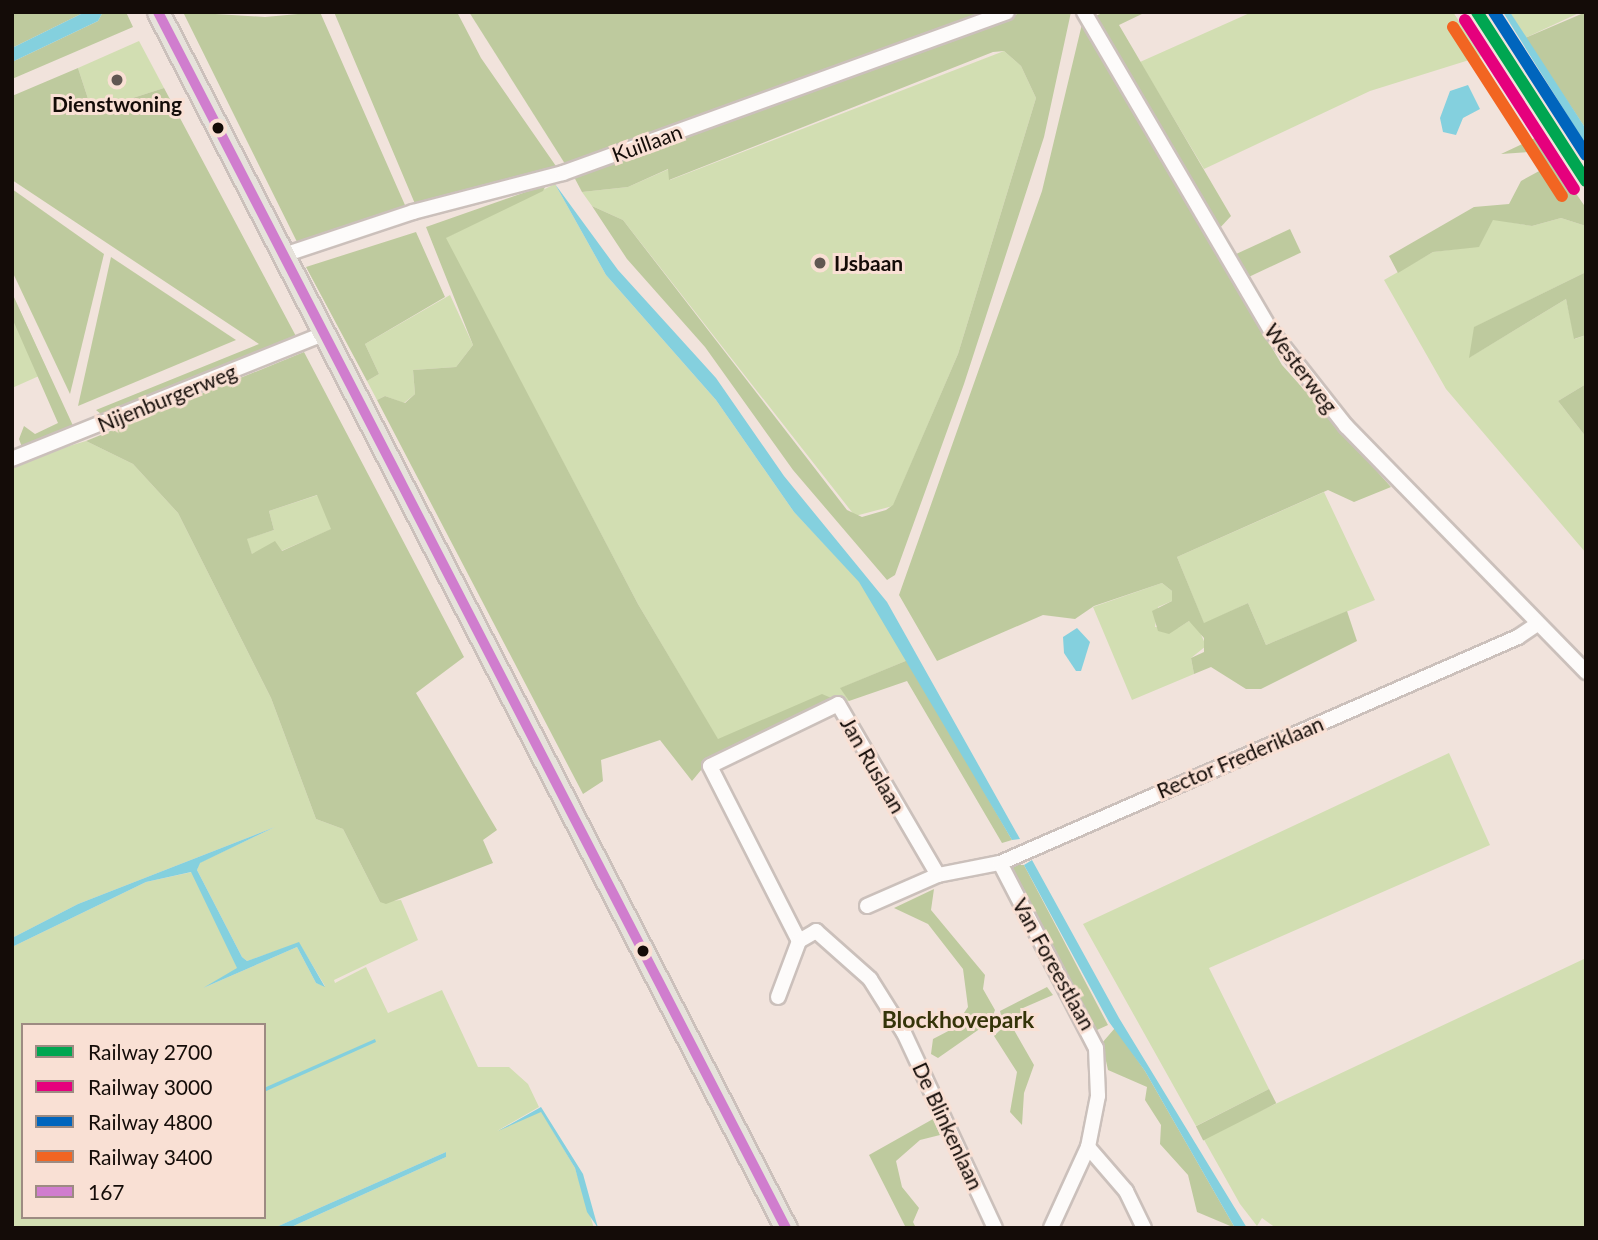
<!DOCTYPE html>
<html>
<head>
<meta charset="utf-8">
<style>
	body { margin:0 }
	#map { position:relative; width:1598px; height:1240px; overflow:hidden; background:#f1e3dc; font-family:Lato,sans-serif }
	div>[style] { position:absolute }
	[style*='--x'] { left:calc(var(--x)*1px); top:calc(var(--y)*1px); width:calc(var(--w)*1px); rotate:calc(var(--a)*1deg) }
	.green>* { inset:0; background:#d2deb2 }
	.forest>* { inset:0; background:#beca9e; transform-origin:0 0 }
	.water>* { inset:0; background:#84d0de }
	.building>* { inset:0; background:#ddcac1 }
	.round { border-radius:50% }
	.roads { filter:drop-shadow(2px 0 #cbc0bb) drop-shadow(-2px 0 #cbc0bb) drop-shadow(0 2px #cbc0bb) drop-shadow(0 -2px #cbc0bb) }
	.minor>* { height:14px; margin:-7px; padding:0 7px; transform-origin:7px; border-radius:7px; background:#fdfbfa }
	.primary>* { height:21px; margin:-10.5px; padding:0 10.5px; transform-origin:10.5px; border-radius:10.5px; background:#e6e2db }
	.bus-1>* { height:10px; margin:-5px; padding:0 5px; transform-origin:5px; border-radius:5px; background:#d07dce }
	.rail-1>* { height:12px; margin:-6px; padding:0 6px; transform-origin:6px; border-radius:6px; background:#00a651 }
	.rail-2>* { height:12px; margin:-6px; padding:0 6px; transform-origin:6px; border-radius:6px; background:#e5007d }
	.rail-3>* { height:12px; margin:-6px; padding:0 6px; transform-origin:6px; border-radius:6px; background:#0065bd }
	.rail-4>* { height:12px; margin:-6px; padding:0 6px; transform-origin:6px; border-radius:6px; background:#f26522 }
	.dots>* { width:19px; height:19px; translate:-50% -50%; box-sizing:border-box; border:4px solid #f9e0d4; border-radius:50% }
	span { translate:-50% -50%; white-space:nowrap; text-align:center; line-height:1.15; -webkit-text-stroke:6px #f9e0d4; paint-order:stroke }
	.poi-label { font-size:21px; color:#140c08; font-weight:700 }
	.left { translate:0 -50%; text-align:left }
	.street-label { font-size:21px; color:#140c08 }
	.neighbourhood-label { font-size:23px; color:#353409; font-weight:700 }
	.frame { position:absolute; inset:0; border:14px solid #140c08; pointer-events:none }
	.legend { position:absolute; left:21px; top:1023px; width:245px; height:196px; box-sizing:border-box; background:#f9e0d4; border:2px solid #9d8b82; margin:0; padding:9px 12px; list-style:none; font-size:21px; color:#140c08 }
	.legend li { display:flex; align-items:center; gap:14px; height:35px }
	.legend b { width:35px; border:2px solid #9d8b82 }
</style>
</head>
<body>
<div id="map">
	<div class="green">
		<i style="clip-path:polygon(1252px 12px,1453px 12px,1482px 56px,1370px 91px,1204px 169px,1140px 62px)"></i>
		<i style="clip-path:polygon(1510px 12px,1581px 12px,1525px 38px)"></i>
		<i style="clip-path:polygon(139px 41px,164px 88px,92px 111px,78px 68px)"></i>
		<i style="clip-path:polygon(1004px 51px,1021px 66px,1036px 98px,958px 354px,893px 506px,855px 516px,623px 220px,592px 206px,582px 192px,628px 187px,669px 169px,670px 180px)"></i>
		<i style="clip-path:polygon(555px 184px,606px 275px,716px 400px,794px 512px,859px 581px,908px 660px,841px 688px,849px 701px,718px 740px,638px 604px,445px 238px)"></i>
		<i style="clip-path:polygon(1561px 218px,1586px 226px,1586px 272px,1475px 327px,1470px 357px,1566px 299px,1575px 339px,1586px 335px,1586px 384px,1558px 401px,1586px 437px,1586px 553px,1446px 389px,1384px 280px,1433px 252px,1479px 246px,1493px 219px,1532px 226px)"></i>
		<i style="clip-path:polygon(12px 293px,48px 372px,12px 388px)"></i>
		<i style="clip-path:polygon(450px 295px,473px 345px,456px 367px,413px 370px,415px 394px,404px 403px,385px 396px,377px 400px,367px 381px,379px 374px,365px 344px)"></i>
		<i style="clip-path:polygon(evenodd,86px 441px,133px 464px,178px 513px,271px 698px,316px 819px,343px 829px,380px 902px,401px 900px,418px 940px,334px 980px,335px 983px,366px 967px,388px 1013px,442px 990px,478px 1067px,509px 1067px,528px 1084px,539px 1107px,497px 1131px,541px 1111px,575px 1168px,594px 1228px,289px 1228px,446px 1157px,446px 1152px,274px 1228px,12px 1228px,12px 947px,146px 882px,192px 872px,238px 969px,203px 988px,297px 947px,316px 983px,325px 986px,299px 943px,247px 961px,242px 957px,197px 870px,199px 863px,275px 827px,78px 904px,12px 938px,12px 463px,86px 441px,23px 1025px,264px 1025px,264px 1217px,23px 1217px,23px 1025px)"></i>
		<i style="clip-path:polygon(1324px 492px,1375px 600px,1266px 645px,1248px 603px,1204px 624px,1177px 557px)"></i>
		<i style="clip-path:polygon(318px 495px,332px 529px,281px 551px,252px 554px,246px 539px,274px 530px,269px 511px)"></i>
		<i style="clip-path:polygon(1162px 583px,1172px 591px,1172px 601px,1158px 607px,1155px 627px,1178px 628px,1189px 621px,1197px 625px,1206px 646px,1191px 658px,1194px 674px,1132px 700px,1093px 607px)"></i>
		<i style="clip-path:polygon(1449px 753px,1490px 845px,1209px 968px,1269px 1089px,1196px 1126px,1083px 924px)"></i>
		<i style="clip-path:polygon(1586px 958px,1586px 1228px,1276px 1228px,1262px 1218px,1257px 1226px,1240px 1204px,1203px 1138px)"></i>
	</div>
	<div class="forest">
		<i style="clip-path:polygon(12px 12px,85px 12px,12px 48px)"></i>
		<i style="clip-path:polygon(103px 12px,126px 12px,133px 27px,12px 79px,12px 62px,98px 21px)"></i>
		<i style="clip-path:polygon(183px 12px,265px 17px,320px 12px,412px 221px,303px 254px)"></i>
		<i style="clip-path:polygon(334px 12px,457px 12px,481px 58px,558px 169px,421px 218px)"></i>
		<i style="clip-path:polygon(469px 12px,993px 12px,567px 167px)"></i>
		<i style="clip-path:polygon(1023px 12px,1071px 12px,1044px 137px,964px 384px,895px 575px,887px 580px,793px 470px,705px 347px,627px 259px,592px 206px,623px 220px,847px 510px,862px 517px,886px 510px,893px 505px,958px 354px,1036px 98px,1021px 66px,1004px 51px,993px 52px,669px 180px,668px 169px,628px 187px,582px 192px,573px 175px)"></i>
		<i style="clip-path:polygon(1105px 12px,1146px 12px,1119px 25px,1231px 216px,1218px 230px,1093px 17px)"></i>
		<i style="clip-path:polygon(1586px 12px,1586px 129px,1525px 38px)"></i>
		<i style="clip-path:polygon(1082px 24px,1282px 365px,1391px 487px,1354px 502px,1328px 490px,1177px 557px,1204px 623px,1248px 603px,1266px 645px,1347px 611px,1357px 641px,1261px 689px,1246px 689px,1211px 667px,1194px 674px,1191px 658px,1204px 652px,1204px 638px,1189px 621px,1169px 634px,1158px 631px,1152px 611px,1172px 601px,1172px 591px,1162px 583px,1094px 606px,1075px 619px,1043px 615px,937px 661px,899px 595px,1042px 191px)"></i>
		<i style="clip-path:polygon(78px 68px,92px 111px,164px 88px,298px 340px,107px 419px,96px 410px,259px 344px,12px 180px,12px 96px)"></i>
		<i style="clip-path:polygon(1537px 137px,1586px 208px,1586px 226px,1561px 218px,1532px 226px,1493px 220px,1479px 247px,1433px 252px,1398px 273px,1389px 256px,1474px 207px,1509px 204px,1521px 181px,1541px 170px,1529px 152px,1501px 154px)"></i>
		<i style="clip-path:polygon(546px 185px,543px 191px,446px 238px,638px 604px,718px 739px,822px 694px,836px 700px,706px 764px,692px 781px,660px 740px,601px 760px,603px 781px,583px 794px,377px 400px,385px 396px,405px 403px,415px 394px,413px 370px,456px 367px,473px 345px,426px 227px)"></i>
		<i style="clip-path:polygon(12px 189px,104px 254px,70px 394px,12px 271px)"></i>
		<i style="left:1290px;top:229px;width:26px;height:63px;rotate:65deg"></i>
		<i style="clip-path:polygon(416px 232px,445px 297px,365px 344px,379px 374px,367px 381px,306px 267px)"></i>
		<i style="clip-path:polygon(111px 257px,236px 340px,78px 406px)"></i>
		<i style="clip-path:polygon(1586px 272px,1586px 335px,1574px 339px,1566px 299px,1469px 358px,1474px 327px)"></i>
		<i style="clip-path:polygon(12px 293px,75px 430px,23px 450px,19px 439px,24px 426px,35px 434px,58px 423px,12px 318px)"></i>
		<i style="clip-path:polygon(evenodd,304px 352px,464px 657px,416px 693px,497px 830px,483px 840px,493px 863px,386px 904px,380px 902px,343px 829px,316px 819px,271px 698px,178px 513px,133px 464px,86px 441px,304px 352px,317px 495px,331px 529px,282px 551px,275px 541px,252px 554px,247px 539px,274px 530px,269px 511px,317px 495px)"></i>
		<i style="clip-path:polygon(1586px 384px,1586px 437px,1558px 401px)"></i>
		<i style="clip-path:polygon(908px 660px,919px 679px,1012px 840px,1002px 843px,907px 681px,849px 701px,840px 688px)"></i>
		<i style="clip-path:polygon(1011px 865px,1024px 865px,1108px 1025px,1097px 1030px,1092px 1023px)"></i>
		<i style="clip-path:polygon(934px 889px,931px 910px,985px 975px,983px 989px,995px 1010px,991px 1021px,938px 1058px,931px 1054px,933px 1039px,954px 1028px,968px 1007px,963px 969px,928px 924px,894px 908px)"></i>
		<i style="clip-path:polygon(1047px 987px,1053px 995px,1023px 1008px,1014px 1030px,1034px 1065px,1024px 1093px,1022px 1125px,1010px 1112px,1017px 1072px,994px 1036px,1004px 1026px,1000px 1011px)"></i>
		<i style="clip-path:polygon(1115px 1028px,1145px 1071px,1235px 1228px,1197px 1212px,1188px 1175px,1160px 1144px,1161px 1125px,1145px 1100px,1147px 1087px,1108px 1070px,1102px 1043px)"></i>
		<i style="left:1269px;top:1089px;width:16px;height:82px;rotate:63deg"></i>
		<i style="clip-path:polygon(933px 1119px,940px 1135px,920px 1140px,896px 1161px,902px 1187px,919px 1208px,913px 1222px,916px 1228px,906px 1228px,869px 1155px)"></i>
	</div>
	<div class="water">
		<i style="clip-path:polygon(85px 12px,103px 12px,98px 21px,12px 62px,12px 48px)"></i>
		<i style="clip-path:polygon(1503px 12px,1510px 12px,1586px 129px,1586px 145px)"></i>
		<i style="clip-path:polygon(1468px 85px,1480px 109px,1463px 118px,1456px 135px,1443px 132px,1440px 118px,1450px 91px)"></i>
		<i style="clip-path:polygon(555px 184px,618px 270px,716px 378px,784px 476px,887px 602px,1020px 839px,1012px 840px,859px 582px,794px 512px,716px 400px,606px 275px)"></i>
		<i style="clip-path:polygon(1077px 628px,1090px 642px,1081px 671px,1076px 671px,1064px 653px,1063px 637px)"></i>
		<i style="clip-path:polygon(275px 827px,200px 863px,197px 870px,242px 957px,247px 961px,299px 942px,325px 987px,316px 983px,297px 947px,203px 988px,237px 968px,191px 872px,146px 882px,12px 947px,12px 938px,78px 904px)"></i>
		<i style="clip-path:polygon(1032px 860px,1119px 1018px,1247px 1228px,1235px 1228px,1145px 1071px,1109px 1022px,1024px 865px)"></i>
		<i style="clip-path:polygon(375px 1039px,376px 1042px,264px 1092px,264px 1088px)"></i>
		<i style="clip-path:polygon(541px 1107px,583px 1174px,598px 1228px,587px 1212px,575px 1168px,541px 1112px,498px 1131px)"></i>
		<i style="clip-path:polygon(446px 1152px,446px 1157px,289px 1228px,274px 1228px)"></i>
	</div>
	<div class="building">
		<i class="round" style="left:108px;top:71px;width:18px;height:18px"></i>
	</div>
	<div class="roads">
		<div class="minor">
			<i style="--x:1084;--y:12;--w:371;--a:59.6"></i>
			<i style="--x:1272;--y:332;--w:120;--a:51.8"></i>
			<i style="--x:1346;--y:426;--w:344;--a:45.7"></i>
			<i style="--x:281;--y:256;--w:139;--a:-18.4"></i>
			<i style="--x:413;--y:212;--w:155;--a:-14.6"></i>
			<i style="--x:563;--y:173;--w:472;--a:-19.9"></i>
			<i style="--x:12;--y:459;--w:333;--a:-21.9"></i>
			<i style="--x:1000;--y:863;--w:208;--a:62.6"></i>
			<i style="--x:1096;--y:1048;--w:48;--a:87.6"></i>
			<i style="--x:1098;--y:1096;--w:52;--a:101.1"></i>
			<i style="--x:1088;--y:1147;--w:89;--a:114.6"></i>
			<i style="--x:867;--y:906;--w:77;--a:-23.6"></i>
			<i style="--x:938;--y:875;--w:63;--a:-11"></i>
			<i style="--x:1000;--y:863;--w:565;--a:-23.57"></i>
			<i style="--x:1518;--y:637;--w:23;--a:-34"></i>
			<i style="--x:799;--y:941;--w:196;--a:-117"></i>
			<i style="--x:710;--y:766;--w:142;--a:-25.8"></i>
			<i style="--x:838;--y:704;--w:198;--a:59.7"></i>
			<i style="--x:778;--y:997;--w:60;--a:-69.4"></i>
			<i style="--x:799;--y:941;--w:20;--a:-30"></i>
			<i style="--x:816;--y:931;--w:72;--a:41.6"></i>
			<i style="--x:870;--y:979;--w:64;--a:57.8"></i>
			<i style="--x:904;--y:1033;--w:215;--a:65"></i>
			<i style="--x:1088;--y:1147;--w:58;--a:49.2"></i>
			<i style="--x:1126;--y:1191;--w:41;--a:64.1"></i>
		</div>
		<div class="primary">
			<i style="--x:158;--y:12;--w:1369;--a:62.69"></i>
		</div>
	</div>
	<div class="bus-1">
		<i style="--x:158;--y:12;--w:1369;--a:62.69"></i>
	</div>
	<div class="rail-1">
		<i style="--x:1477;--y:12;--w:201;--a:57.2"></i>
	</div>
	<div class="rail-2">
		<i style="--x:1465;--y:20;--w:201;--a:57.2"></i>
	</div>
	<div class="rail-3">
		<i style="--x:1494;--y:12;--w:170;--a:57.2"></i>
	</div>
	<div class="rail-4">
		<i style="--x:1453;--y:27;--w:201;--a:57.2"></i>
	</div>
	<div class="dots">
		<i style="left:117px;top:80px;background:#615752"></i>
		<i style="left:218px;top:128px;background:#140c08"></i>
		<i style="left:820px;top:263px;background:#615752"></i>
		<i style="left:643px;top:951px;background:#140c08"></i>
	</div>
	<div class="poi-label">
		<span style="left:117px;top:104px">Dienstwoning</span>
		<span class="left" style="left:834px;top:263px">IJsbaan</span>
	</div>
	<div class="street-label">
		<span style="left:647px;top:143px;rotate:-20deg">Kuillaan</span>
		<span style="left:1301px;top:368px;rotate:53deg">Westerweg</span>
		<span style="left:167px;top:398px;rotate:-22deg">Nijenburgerweg</span>
		<span style="left:1240px;top:757px;rotate:-23deg">Rector Frederiklaan</span>
		<span style="left:873px;top:765px;rotate:60deg">Jan Ruslaan</span>
		<span style="left:1054px;top:964px;rotate:61deg">Van Foreestlaan</span>
		<span style="left:948px;top:1126px;rotate:65deg">De Blinkenlaan</span>
	</div>
	<div class="neighbourhood-label">
		<span style="left:958px;top:1019px">Blockhovepark</span>
	</div>
	<div class="frame"></div>
	<ul class="legend">
	<li><b style="height:9px;background:#00a651"></b>Railway 2700</li>
	<li><b style="height:9px;background:#e5007d"></b>Railway 3000</li>
	<li><b style="height:9px;background:#0065bd"></b>Railway 4800</li>
	<li><b style="height:9px;background:#f26522"></b>Railway 3400</li>
	<li><b style="height:9px;background:#d07dce"></b>167</li>
	</ul>
</div>
</body>
</html>
